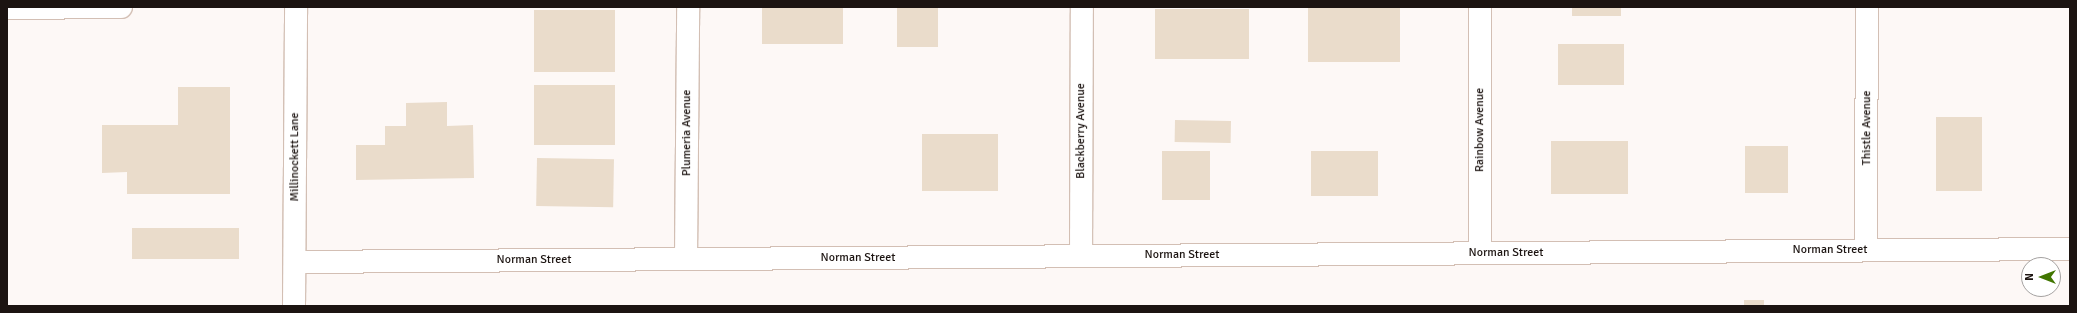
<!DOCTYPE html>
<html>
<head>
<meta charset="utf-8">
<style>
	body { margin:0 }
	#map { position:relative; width:2077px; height:313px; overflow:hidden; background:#fdf8f6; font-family:Signika,sans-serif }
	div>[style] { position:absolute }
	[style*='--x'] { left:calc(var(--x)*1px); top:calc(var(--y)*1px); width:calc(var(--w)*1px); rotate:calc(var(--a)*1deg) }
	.building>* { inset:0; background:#eadccb; transform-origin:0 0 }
	.roads { filter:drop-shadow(1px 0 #d3bfb4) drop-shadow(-1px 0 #d3bfb4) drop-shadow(0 1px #d3bfb4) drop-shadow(0 -1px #d3bfb4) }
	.minor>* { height:22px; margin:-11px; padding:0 11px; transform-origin:11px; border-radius:11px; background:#fff }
	.tertiary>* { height:22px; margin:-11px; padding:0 11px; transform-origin:11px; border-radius:11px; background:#fff }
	span { translate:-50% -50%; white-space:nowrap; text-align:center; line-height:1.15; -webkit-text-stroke:4px #fff; paint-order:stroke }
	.street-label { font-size:12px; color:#1c1411 }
	.frame { position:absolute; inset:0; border:8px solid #1c1411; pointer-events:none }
	.north { position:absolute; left:2021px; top:257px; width:40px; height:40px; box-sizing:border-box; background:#fff; border:1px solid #a4a1a0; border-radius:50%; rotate:270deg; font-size:11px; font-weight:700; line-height:16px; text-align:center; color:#1c1411 }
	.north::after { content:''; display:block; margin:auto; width:14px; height:18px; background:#417601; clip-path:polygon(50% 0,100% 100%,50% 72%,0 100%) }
</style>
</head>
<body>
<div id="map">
	<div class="building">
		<i style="left:762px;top:7px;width:81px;height:37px"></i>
		<i style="left:897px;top:7px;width:41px;height:40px"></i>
		<i style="left:1308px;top:7px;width:92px;height:55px"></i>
		<i style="left:1572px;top:7px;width:49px;height:9px"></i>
		<i style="left:1155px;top:9px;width:94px;height:50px"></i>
		<i style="left:534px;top:10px;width:81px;height:62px"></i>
		<i style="left:1558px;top:44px;width:66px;height:41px"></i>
		<i style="left:534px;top:85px;width:81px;height:60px"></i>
		<i style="clip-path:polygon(178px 87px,230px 87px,230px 194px,127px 194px,127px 172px,102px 173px,102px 125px,178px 125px)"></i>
		<i style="clip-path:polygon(447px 102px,447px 126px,473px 125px,474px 178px,356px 180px,356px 145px,385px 145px,385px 126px,406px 126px,406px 103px)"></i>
		<i style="left:1936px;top:117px;width:46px;height:74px"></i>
		<i style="left:1175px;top:120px;width:56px;height:22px;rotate:1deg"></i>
		<i style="left:922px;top:134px;width:76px;height:57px"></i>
		<i style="left:1551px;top:141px;width:77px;height:53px"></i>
		<i style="left:1745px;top:146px;width:43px;height:47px"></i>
		<i style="left:1162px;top:151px;width:48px;height:49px"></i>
		<i style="left:1311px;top:151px;width:67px;height:45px"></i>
		<i style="left:537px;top:158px;width:77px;height:48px;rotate:1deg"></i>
		<i style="left:132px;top:228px;width:107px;height:31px"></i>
		<i style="left:1744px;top:300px;width:20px;height:6px"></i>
	</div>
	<div class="roads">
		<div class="minor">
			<i style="--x:7;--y:8;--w:114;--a:-0.5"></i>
			<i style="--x:1866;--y:249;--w:242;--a:-89.8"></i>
			<i style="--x:1480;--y:253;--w:246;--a:-90"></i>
			<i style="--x:1081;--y:256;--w:249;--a:-89.8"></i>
			<i style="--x:686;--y:259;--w:252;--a:-89.5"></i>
			<i style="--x:295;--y:262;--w:1775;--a:-0.42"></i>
		</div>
		<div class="tertiary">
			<i style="--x:294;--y:306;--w:299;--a:-89.6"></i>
		</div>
	</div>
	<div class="street-label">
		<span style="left:1867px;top:128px;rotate:-90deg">Thistle Avenue</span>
		<span style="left:1480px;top:130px;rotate:-90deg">Rainbow Avenue</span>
		<span style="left:1081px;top:131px;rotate:-90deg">Blackberry Avenue</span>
		<span style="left:687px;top:133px;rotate:-90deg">Plumeria Avenue</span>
		<span style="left:295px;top:157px;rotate:-90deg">Millinockett Lane</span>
		<span style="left:1830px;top:250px">Norman Street</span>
		<span style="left:1506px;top:253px">Norman Street</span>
		<span style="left:1182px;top:255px">Norman Street</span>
		<span style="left:858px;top:258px">Norman Street</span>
		<span style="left:534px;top:260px">Norman Street</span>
	</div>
	<div class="frame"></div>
	<div class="north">N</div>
</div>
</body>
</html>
